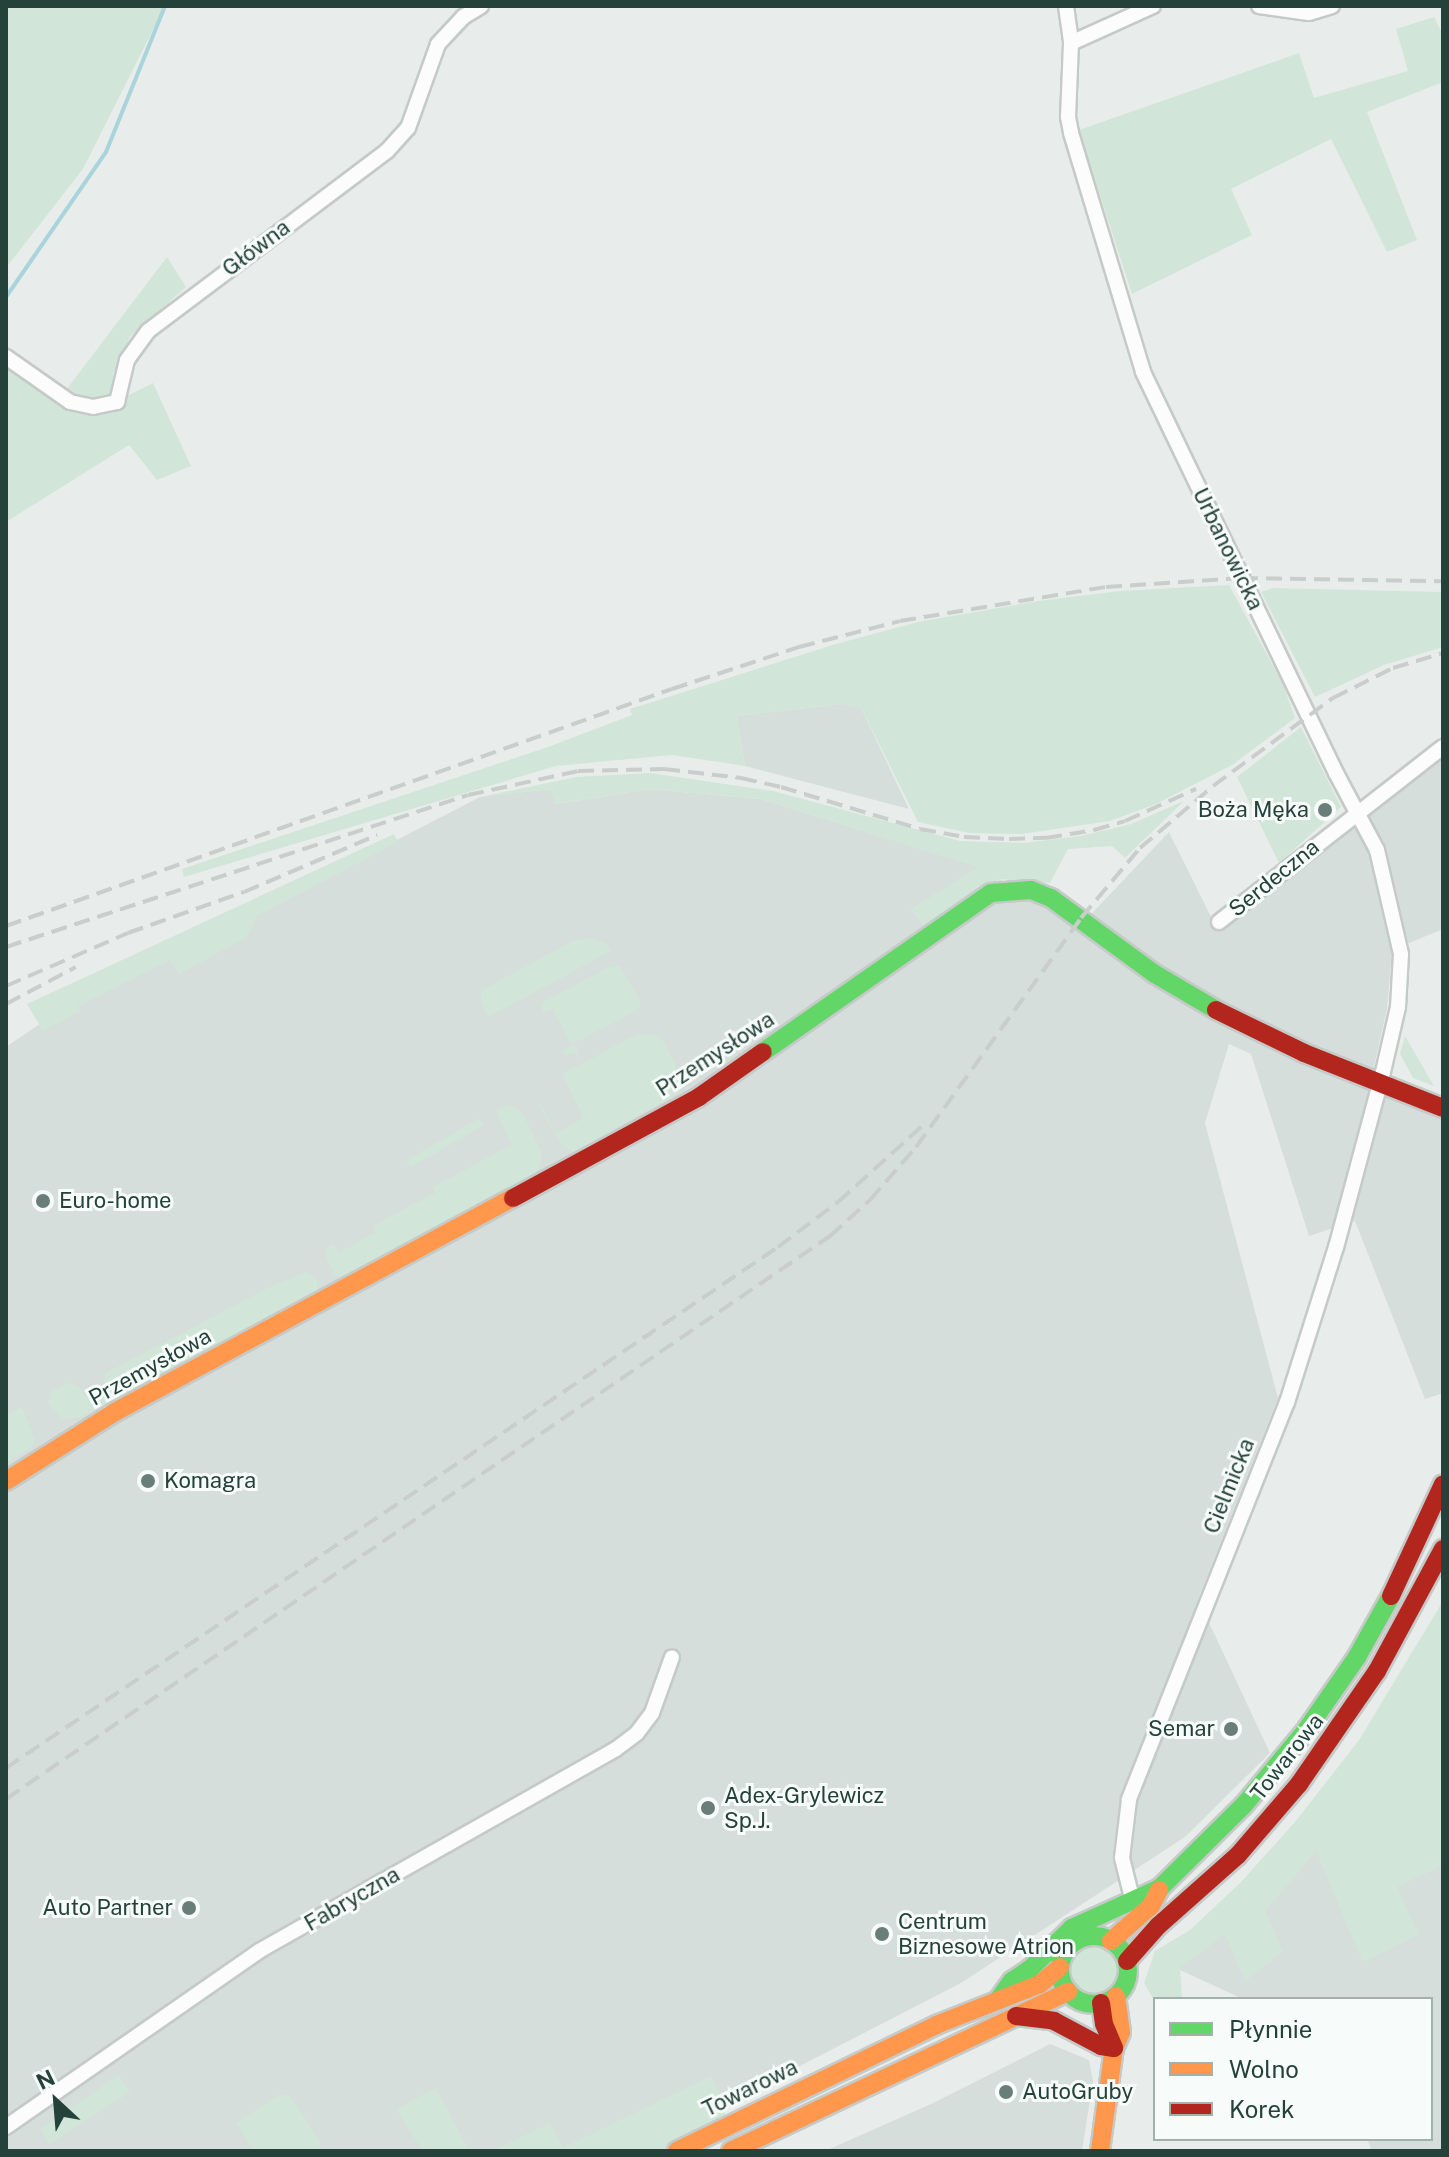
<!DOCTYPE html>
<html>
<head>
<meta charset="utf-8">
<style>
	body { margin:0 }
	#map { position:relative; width:1449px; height:2157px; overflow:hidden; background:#e8edeb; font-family:"Public Sans",sans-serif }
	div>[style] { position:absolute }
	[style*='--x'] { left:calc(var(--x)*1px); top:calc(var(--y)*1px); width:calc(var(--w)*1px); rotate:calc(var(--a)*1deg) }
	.built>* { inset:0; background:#d6dedb }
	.green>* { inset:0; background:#d1e6d8; transform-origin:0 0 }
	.round { border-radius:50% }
	.stream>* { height:4px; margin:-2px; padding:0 2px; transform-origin:2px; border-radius:2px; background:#a9d4db }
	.roads { filter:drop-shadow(2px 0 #c5cac8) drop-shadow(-2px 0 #c5cac8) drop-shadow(0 2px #c5cac8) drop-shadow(0 -2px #c5cac8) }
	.street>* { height:14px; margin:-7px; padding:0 7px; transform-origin:7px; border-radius:7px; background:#fcfcfc }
	.fast>* { height:18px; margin:-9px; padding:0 9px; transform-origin:9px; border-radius:9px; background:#63d668 }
	.fast>.ring { margin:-9px; padding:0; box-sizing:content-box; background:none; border:18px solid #63d668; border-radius:50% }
	.slow>* { height:18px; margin:-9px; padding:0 9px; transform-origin:9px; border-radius:9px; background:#ff974d }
	.jam>* { height:18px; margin:-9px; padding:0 9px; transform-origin:9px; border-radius:9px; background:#b3261e }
	.rail>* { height:4px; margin-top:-2px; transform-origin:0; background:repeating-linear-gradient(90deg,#c9cdcc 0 16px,transparent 0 24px) }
	.dots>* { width:22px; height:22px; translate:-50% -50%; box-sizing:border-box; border:4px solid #f7fbf9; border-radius:50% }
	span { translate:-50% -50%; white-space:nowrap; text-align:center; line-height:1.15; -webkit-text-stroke:6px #f7fbf9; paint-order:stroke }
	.street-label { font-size:22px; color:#24423a }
	.poi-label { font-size:22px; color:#24423a }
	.right { translate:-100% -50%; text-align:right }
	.left { translate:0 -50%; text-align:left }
	.frame { position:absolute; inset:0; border:8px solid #24423a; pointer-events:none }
	.legend { position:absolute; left:1153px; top:1997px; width:280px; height:144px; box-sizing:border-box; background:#f7fbf9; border:2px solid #a3b1ad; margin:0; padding:10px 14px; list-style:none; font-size:24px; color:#24423a }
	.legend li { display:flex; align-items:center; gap:16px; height:40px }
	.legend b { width:40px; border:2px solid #a3b1ad }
	.north { position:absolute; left:16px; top:2061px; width:80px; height:80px; -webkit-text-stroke:6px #f7fbf9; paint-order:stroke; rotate:334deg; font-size:22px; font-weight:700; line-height:32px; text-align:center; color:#24423a }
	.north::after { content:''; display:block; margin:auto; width:28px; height:36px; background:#24423a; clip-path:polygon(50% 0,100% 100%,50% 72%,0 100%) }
</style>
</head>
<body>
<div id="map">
	<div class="built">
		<i style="clip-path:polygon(843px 704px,861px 708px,909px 809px,745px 766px,736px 716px)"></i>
		<i style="clip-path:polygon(1443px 757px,1443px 929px,1392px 950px,1387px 1009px,1369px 1088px,1443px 1119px,1443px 1393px,1425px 1399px,1355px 1221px,1309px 1236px,1251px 1054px,1229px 1044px,1205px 1123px,1278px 1398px,1198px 1599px,1270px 1753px,1185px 1837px,961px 1983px,635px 2151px,6px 2151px,6px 1047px,38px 1025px,480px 797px,551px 789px,556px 804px,648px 789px,761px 799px,979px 867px,911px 910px,925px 925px,1000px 879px,1078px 928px,1169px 832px,1217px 929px)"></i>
		<i style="clip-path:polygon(1443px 1652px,1443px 2151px,1372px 2151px,1367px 2139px,1431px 2139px,1431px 1999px,1243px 1999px,1156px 1959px,1262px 1902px)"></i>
		<i style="clip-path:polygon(1050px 2044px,1089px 2060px,1093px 2081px,1082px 2151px,825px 2151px,931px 2104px)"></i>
	</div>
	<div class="green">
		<i style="clip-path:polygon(6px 6px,165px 6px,83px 169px,6px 268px)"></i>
		<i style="clip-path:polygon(1434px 17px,1443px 35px,1443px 82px,1367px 112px,1417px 240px,1387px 252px,1331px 139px,1231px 189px,1252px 235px,1132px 294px,1079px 130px,1299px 53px,1314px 98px,1408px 71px,1396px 29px)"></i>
		<i style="clip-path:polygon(167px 257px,186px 287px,130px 337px,113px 374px,117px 401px,153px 383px,191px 466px,157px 480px,129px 445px,6px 522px,6px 345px,66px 390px)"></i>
		<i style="clip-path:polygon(1229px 585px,1283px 684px,1295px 718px,1232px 765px,1156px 804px,1110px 821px,1022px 834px,969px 833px,918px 822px,861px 708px,843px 704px,736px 716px,745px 766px,672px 755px,556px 766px,184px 877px,182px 869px,548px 747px,632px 715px,630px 709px,836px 644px,918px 622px,1038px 601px,1120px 591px)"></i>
		<i style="clip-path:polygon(1273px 588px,1443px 592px,1443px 647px,1384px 665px,1315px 697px,1261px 592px)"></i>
		<i style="clip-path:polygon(1301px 727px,1341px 807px,1279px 863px,1237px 777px)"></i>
		<i style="clip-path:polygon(650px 773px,773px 791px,960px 841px,1023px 843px,1081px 836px,1131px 824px,1184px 801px,1125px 858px,1112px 846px,1068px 849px,1050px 883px,999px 879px,925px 925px,911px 910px,978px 867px,761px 799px,648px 789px,555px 804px,551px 789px,480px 797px,576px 777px)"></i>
		<i style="clip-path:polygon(394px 834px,398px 842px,257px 916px,247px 937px,179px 974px,170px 960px,78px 1006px,80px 1011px,43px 1031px,27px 1004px)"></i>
		<i style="clip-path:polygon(594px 939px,607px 944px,611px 951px,488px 1017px,481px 1002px,482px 990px,575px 940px)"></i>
		<i style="clip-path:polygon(611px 966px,619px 966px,623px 972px,640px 999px,640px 1006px,636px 1011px,574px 1043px,578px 1052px,567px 1055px,563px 1051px,572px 1046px,553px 1008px,542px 1014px,542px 1003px)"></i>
		<i style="clip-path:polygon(638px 1034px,655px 1035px,663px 1041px,676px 1066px,682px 1088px,677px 1094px,611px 1131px,599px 1144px,584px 1151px,574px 1152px,563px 1146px,538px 1104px,540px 1103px,556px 1133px,584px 1118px,562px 1074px)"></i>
		<i style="clip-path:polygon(1405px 1036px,1434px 1086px,1413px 1078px,1400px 1054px)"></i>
		<i style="clip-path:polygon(510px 1105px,522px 1112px,540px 1149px,541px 1159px,536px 1175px,349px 1277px,336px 1276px,326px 1259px,329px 1246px,334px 1244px,339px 1253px,377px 1232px,374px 1225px,435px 1193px,433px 1187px,512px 1145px,496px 1110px)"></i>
		<i style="left:480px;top:1118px;width:8px;height:85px;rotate:60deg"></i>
		<i style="clip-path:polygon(306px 1272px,319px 1281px,316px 1294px,81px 1417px,62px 1419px,48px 1403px,51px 1392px,68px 1383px,79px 1387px,85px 1396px,103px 1386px,106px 1373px,268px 1288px)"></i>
		<i style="clip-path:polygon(22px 1407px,35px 1440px,32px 1447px,6px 1463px,6px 1416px)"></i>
		<i style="clip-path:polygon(1443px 1601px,1443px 1865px,1397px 1887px,1418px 1935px,1363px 1962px,1316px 1851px,1265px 1911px,1283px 1951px,1245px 1981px,1225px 1934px,1180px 1967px,1182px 1999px,1155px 1999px,1155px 2002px,1144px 1983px,1155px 1951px,1190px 1930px,1241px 1882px,1295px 1822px,1359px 1740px)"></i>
		<i class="round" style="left:1069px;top:1945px;width:50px;height:50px"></i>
		<i style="clip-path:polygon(119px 2075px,130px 2092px,49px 2144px,40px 2129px)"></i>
		<i style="clip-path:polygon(711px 2076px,726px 2107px,725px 2115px,718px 2123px,661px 2151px,493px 2151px,550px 2123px,563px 2148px)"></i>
		<i style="clip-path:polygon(436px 2088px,469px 2151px,423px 2151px,396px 2109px)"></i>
		<i style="clip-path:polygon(280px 2094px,290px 2096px,320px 2142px,320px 2151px,254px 2151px,236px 2123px)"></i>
	</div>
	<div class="stream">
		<i style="--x:6;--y:297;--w:176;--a:-55.4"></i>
		<i style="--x:106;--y:152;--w:157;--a:-68"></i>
	</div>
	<div class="roads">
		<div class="street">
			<i style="--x:1066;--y:6;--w:37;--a:82"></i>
			<i style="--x:1071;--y:43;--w:74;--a:92.3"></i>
			<i style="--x:1068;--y:117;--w:16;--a:79"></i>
			<i style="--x:1071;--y:133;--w:250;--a:73.2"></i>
			<i style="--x:1143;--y:372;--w:445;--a:64.3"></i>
			<i style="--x:1336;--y:773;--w:87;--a:62"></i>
			<i style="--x:1377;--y:850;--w:107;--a:77"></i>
			<i style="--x:1401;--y:954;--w:53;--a:93.2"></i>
			<i style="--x:1398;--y:1007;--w:67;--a:103"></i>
			<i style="--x:1383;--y:1072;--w:181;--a:105"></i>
			<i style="--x:1336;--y:1247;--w:163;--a:107.5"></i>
			<i style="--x:1287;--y:1402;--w:428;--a:111.7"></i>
			<i style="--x:1129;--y:1800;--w:58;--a:96.9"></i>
			<i style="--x:1122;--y:1858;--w:45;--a:76"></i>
			<i style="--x:1259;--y:6;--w:50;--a:8"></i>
			<i style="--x:1309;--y:13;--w:24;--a:-17"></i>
			<i style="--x:1071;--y:43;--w:90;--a:-24.3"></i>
			<i style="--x:6;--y:357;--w:78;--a:35.1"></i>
			<i style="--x:70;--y:402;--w:24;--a:12"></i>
			<i style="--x:93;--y:407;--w:25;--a:-12"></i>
			<i style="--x:117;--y:402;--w:43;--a:-76.6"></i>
			<i style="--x:127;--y:360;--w:36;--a:-54"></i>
			<i style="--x:148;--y:331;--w:299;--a:-37"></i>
			<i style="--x:387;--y:151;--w:31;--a:-48"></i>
			<i style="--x:408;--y:128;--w:89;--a:-70.3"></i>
			<i style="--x:438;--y:44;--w:37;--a:-47"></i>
			<i style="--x:463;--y:17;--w:21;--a:-31"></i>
			<i style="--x:1219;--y:922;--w:284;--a:-38"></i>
			<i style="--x:6;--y:2127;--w:308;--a:-34.8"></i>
			<i style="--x:259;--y:1951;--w:410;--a:-29.5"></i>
			<i style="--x:616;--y:1749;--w:26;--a:-37"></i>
			<i style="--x:637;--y:1733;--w:25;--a:-53"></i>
			<i style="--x:652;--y:1713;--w:59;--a:-70.3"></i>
		</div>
		<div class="fast">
			<i style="--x:763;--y:1052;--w:278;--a:-34.9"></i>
			<i style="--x:991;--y:893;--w:40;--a:-4.3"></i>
			<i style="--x:1031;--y:890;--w:22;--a:22"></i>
			<i style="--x:1051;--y:898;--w:129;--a:36.2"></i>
			<i style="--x:1155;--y:974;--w:71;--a:30.5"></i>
			<i class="ring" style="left:1060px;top:1936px;width:50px;height:50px"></i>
			<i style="--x:998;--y:2000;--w:24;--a:-54"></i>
			<i style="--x:1012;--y:1981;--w:22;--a:-34"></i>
			<i style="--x:1030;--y:1969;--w:59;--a:-44.3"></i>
			<i style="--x:1072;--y:1928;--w:97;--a:-24.4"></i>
			<i style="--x:1160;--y:1888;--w:118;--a:-44.7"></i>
			<i style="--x:1244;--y:1805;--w:99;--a:-50.3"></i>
			<i style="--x:1307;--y:1729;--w:88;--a:-55.2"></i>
			<i style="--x:1357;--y:1657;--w:70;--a:-60.9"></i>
		</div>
		<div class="slow">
			<i style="--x:6;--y:1481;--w:129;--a:-32.3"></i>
			<i style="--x:115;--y:1412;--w:452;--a:-28.3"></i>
			<i style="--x:1111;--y:1941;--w:53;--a:-41.2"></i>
			<i style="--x:1151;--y:1906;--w:18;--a:-63"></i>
			<i style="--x:677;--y:2151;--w:288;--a:-25.9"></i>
			<i style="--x:936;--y:2025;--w:112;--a:-21.5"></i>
			<i style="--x:1040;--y:1984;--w:26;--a:-40"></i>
			<i style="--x:731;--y:2151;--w:373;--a:-25.3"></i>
			<i style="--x:1100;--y:2151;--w:104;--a:-82.3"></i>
			<i style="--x:1114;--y:2048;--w:17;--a:-66"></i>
			<i style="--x:1121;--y:2032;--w:36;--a:-98"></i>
		</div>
		<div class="jam">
			<i style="--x:1216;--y:1010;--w:98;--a:26"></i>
			<i style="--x:1304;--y:1053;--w:149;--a:21.6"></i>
			<i style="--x:513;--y:1198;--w:212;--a:-28.5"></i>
			<i style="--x:699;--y:1097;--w:78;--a:-35.1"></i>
			<i style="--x:1391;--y:1596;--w:123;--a:-65.1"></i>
			<i style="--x:1127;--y:1961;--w:47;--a:-48.5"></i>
			<i style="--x:1158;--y:1926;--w:107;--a:-41.6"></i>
			<i style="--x:1238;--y:1855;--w:94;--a:-49.3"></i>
			<i style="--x:1299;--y:1784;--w:137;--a:-55.4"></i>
			<i style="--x:1377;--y:1671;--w:139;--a:-61.6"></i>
			<i style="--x:1101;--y:2003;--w:21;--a:82"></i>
			<i style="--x:1104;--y:2024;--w:26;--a:67"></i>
			<i style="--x:1016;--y:2016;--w:38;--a:7"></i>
			<i style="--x:1054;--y:2021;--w:53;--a:28"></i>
			<i style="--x:1101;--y:2046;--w:13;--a:9"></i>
		</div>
	</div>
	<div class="rail">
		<i style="--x:6;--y:926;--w:707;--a:-19.59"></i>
		<i style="--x:672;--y:689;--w:134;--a:-18.3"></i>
		<i style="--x:799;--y:647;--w:104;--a:-14.4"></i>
		<i style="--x:900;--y:621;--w:209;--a:-9.4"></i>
		<i style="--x:1106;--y:587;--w:136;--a:-3.8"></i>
		<i style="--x:1242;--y:578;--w:201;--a:0.9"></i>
		<i style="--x:6;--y:947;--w:486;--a:-18.2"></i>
		<i style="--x:468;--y:795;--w:113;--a:-12.3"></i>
		<i style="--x:578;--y:771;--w:86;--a:-1.3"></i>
		<i style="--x:664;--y:769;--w:78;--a:6.7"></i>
		<i style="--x:741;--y:778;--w:41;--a:12.7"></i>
		<i style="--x:781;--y:787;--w:145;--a:16.8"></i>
		<i style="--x:920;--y:829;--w:45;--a:10.3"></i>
		<i style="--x:964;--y:837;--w:45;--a:2.5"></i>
		<i style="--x:1009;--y:839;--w:37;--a:-2"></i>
		<i style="--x:1046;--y:838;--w:49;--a:-9.5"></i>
		<i style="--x:1094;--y:830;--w:32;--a:-16"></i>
		<i style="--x:1125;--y:821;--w:78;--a:-24.3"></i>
		<i style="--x:6;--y:986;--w:133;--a:-23.5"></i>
		<i style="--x:128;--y:933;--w:123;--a:-19.5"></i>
		<i style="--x:244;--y:892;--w:145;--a:-23.2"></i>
		<i style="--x:6;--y:1004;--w:79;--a:-27.9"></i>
		<i style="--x:6;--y:1768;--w:931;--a:-34.01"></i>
		<i style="--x:778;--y:1247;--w:75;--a:-36.9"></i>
		<i style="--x:838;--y:1202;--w:113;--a:-42.1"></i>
		<i style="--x:6;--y:1799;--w:998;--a:-34.34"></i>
		<i style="--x:830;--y:1236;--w:54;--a:-42"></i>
		<i style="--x:870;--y:1200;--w:70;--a:-49"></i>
		<i style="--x:916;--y:1147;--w:282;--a:-54.2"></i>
		<i style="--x:1081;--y:918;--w:92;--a:-49.9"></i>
		<i style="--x:1140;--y:848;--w:96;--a:-40.3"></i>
		<i style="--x:1213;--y:786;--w:149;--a:-36.3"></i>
		<i style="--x:1333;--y:698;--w:67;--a:-26.6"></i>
		<i style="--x:1393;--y:668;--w:52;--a:-16.7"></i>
	</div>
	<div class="dots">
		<i style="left:1325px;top:810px;background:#697e78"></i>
		<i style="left:43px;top:1201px;background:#697e78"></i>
		<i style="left:148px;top:1481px;background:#697e78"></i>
		<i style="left:1231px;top:1729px;background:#697e78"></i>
		<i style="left:708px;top:1808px;background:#697e78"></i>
		<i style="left:189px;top:1908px;background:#697e78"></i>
		<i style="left:882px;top:1934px;background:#697e78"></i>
		<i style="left:1006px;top:2092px;background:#697e78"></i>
	</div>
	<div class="street-label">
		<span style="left:256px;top:248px;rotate:-37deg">Główna</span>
		<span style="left:1228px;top:549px;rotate:64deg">Urbanowicka</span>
		<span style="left:1274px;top:878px;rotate:-39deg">Serdeczna</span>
		<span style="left:715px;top:1054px;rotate:-33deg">Przemysłowa</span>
		<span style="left:150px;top:1367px;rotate:-29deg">Przemysłowa</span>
		<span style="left:1229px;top:1486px;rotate:-68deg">Cielmicka</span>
		<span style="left:1287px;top:1757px;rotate:-52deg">Towarowa</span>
		<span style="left:352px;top:1899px;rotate:-30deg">Fabryczna</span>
		<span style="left:750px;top:2088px;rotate:-26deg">Towarowa</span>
	</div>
	<div class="poi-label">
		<span class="right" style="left:1309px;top:810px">Boża Męka</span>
		<span class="left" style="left:59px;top:1201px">Euro-home</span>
		<span class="left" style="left:164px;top:1481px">Komagra</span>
		<span class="right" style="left:1215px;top:1729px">Semar</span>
		<span class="left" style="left:724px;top:1808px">Adex-Grylewicz<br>Sp.J.</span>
		<span class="right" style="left:173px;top:1908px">Auto Partner</span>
		<span class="left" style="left:898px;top:1934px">Centrum<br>Biznesowe Atrion</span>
		<span class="left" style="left:1022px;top:2092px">AutoGruby</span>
	</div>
	<div class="frame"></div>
	<ul class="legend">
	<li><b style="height:10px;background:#63d668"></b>Płynnie</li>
	<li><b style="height:10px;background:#ff974d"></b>Wolno</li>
	<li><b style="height:10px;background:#b3261e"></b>Korek</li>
	</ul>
	<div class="north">N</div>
</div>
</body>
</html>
